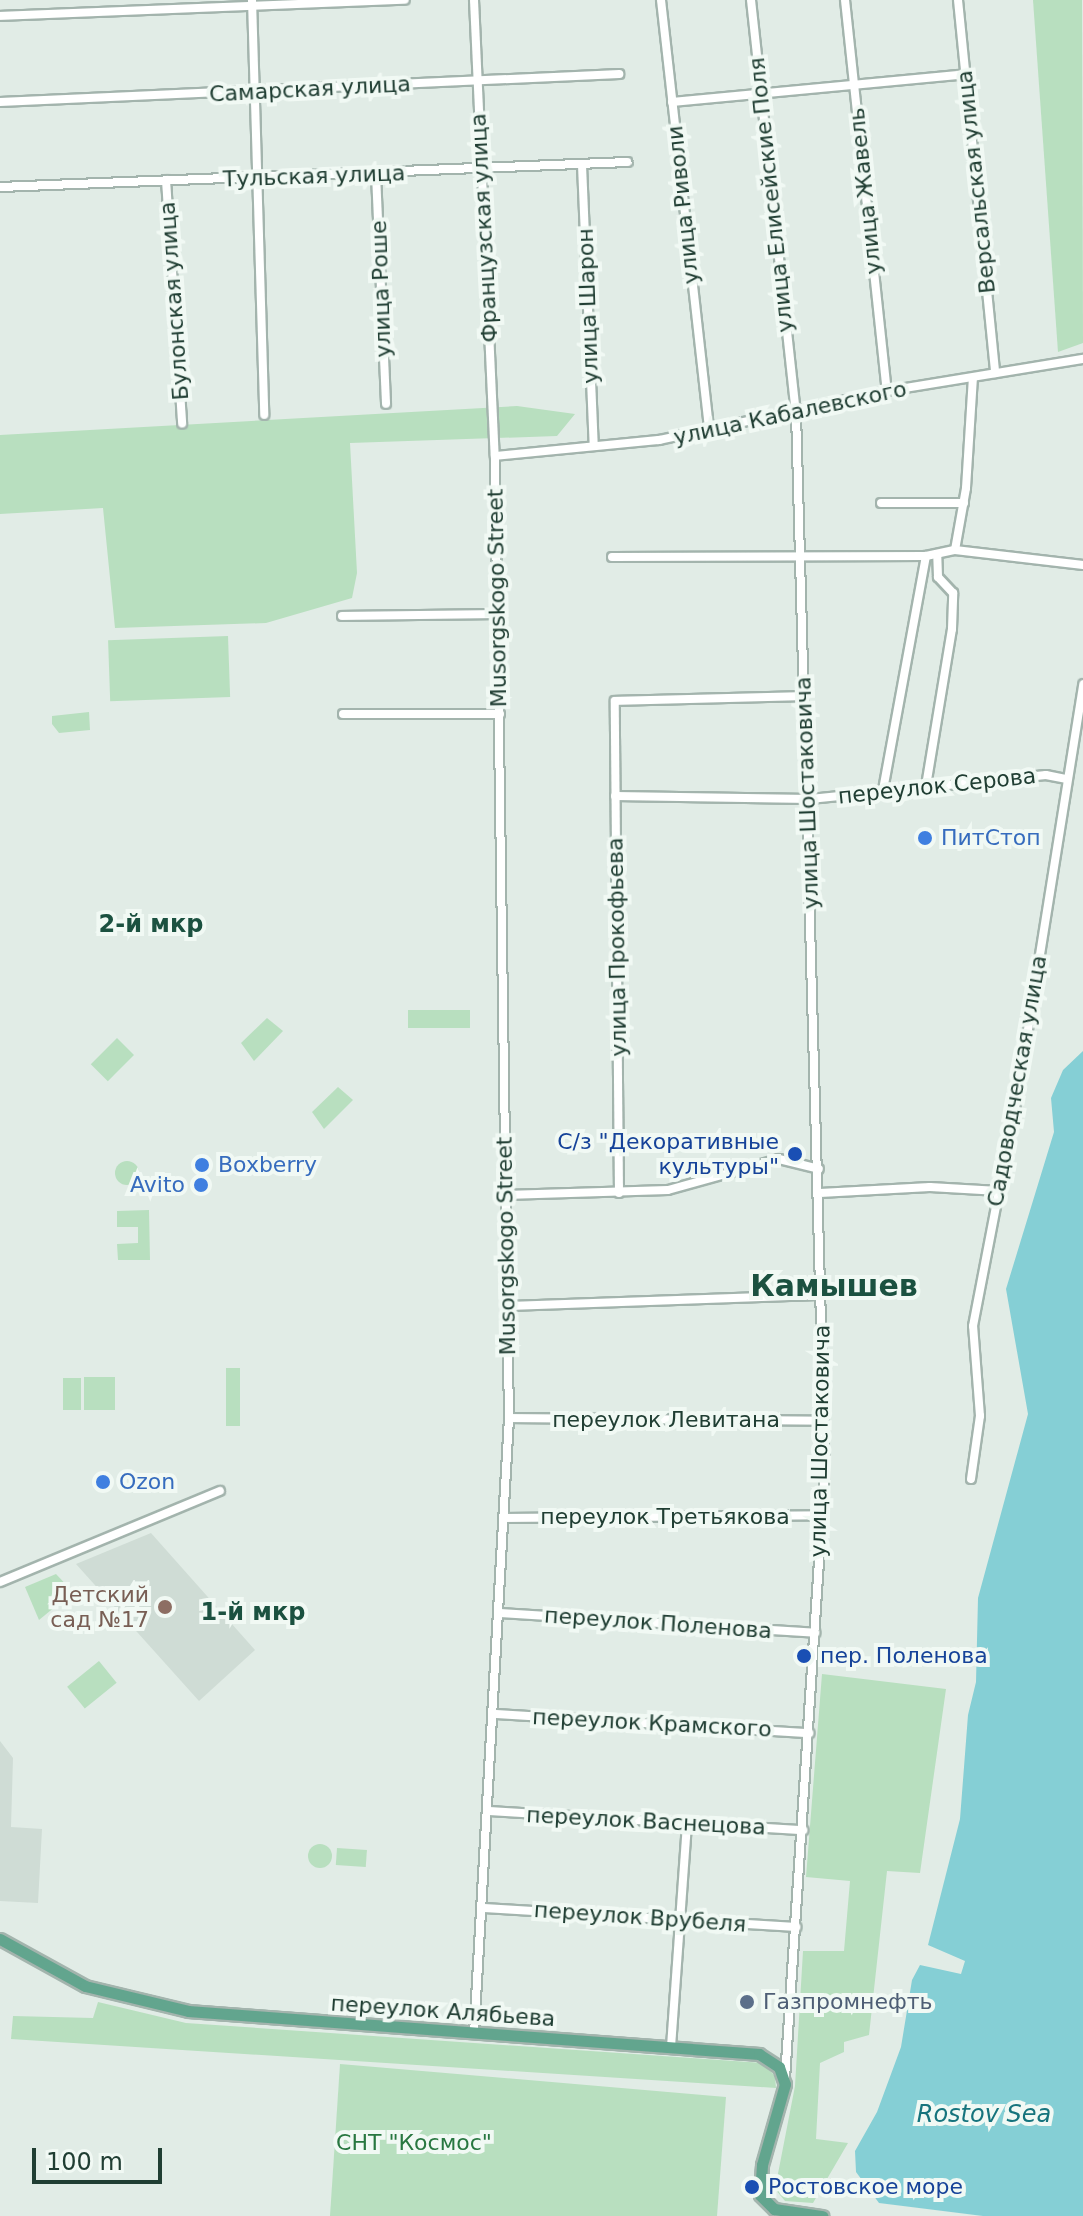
<!DOCTYPE html>
<html>
<head>
<meta charset="utf-8">
<style>
	body { margin:0 }
	#map { position:relative; width:1083px; height:2216px; overflow:hidden; background:#e1ece6; font-family:"DejaVu Sans",sans-serif }
	div>[style] { position:absolute }
	[style*='--x'] { left:calc(var(--x)*1px); top:calc(var(--y)*1px); width:calc(var(--w)*1px); rotate:calc(var(--a)*1deg) }
	.built>* { inset:0; background:#cfdcd5 }
	.green>* { inset:0; background:#b8dfbf; transform-origin:0 0 }
	.round { border-radius:50% }
	.water>* { inset:0; background:#85cfd5 }
	.roads { filter:drop-shadow(2px 0 #a3b4ad) drop-shadow(-2px 0 #a3b4ad) drop-shadow(0 2px #a3b4ad) drop-shadow(0 -2px #a3b4ad) }
	.minor>* { height:8px; margin:-4px; padding:0 4px; transform-origin:4px; border-radius:4px; background:#fff }
	.major>* { height:11px; margin:-5.5px; padding:0 5.5px; transform-origin:5.5px; border-radius:5.5px; background:#62a58e }
	.dots>* { width:22px; height:22px; translate:-50% -50%; box-sizing:border-box; border:4px solid #f1f9f4; border-radius:50% }
	span { translate:-50% -50%; white-space:nowrap; text-align:center; line-height:1.15; -webkit-text-stroke:8px #f1f9f4; paint-order:stroke }
	.street-label { font-size:22px; color:#203e33 }
	.shop-label { font-size:22px; color:#366cbe }
	.left { translate:0 -50%; text-align:left }
	.right { translate:-100% -50%; text-align:right }
	.transit-label { font-size:22px; color:#164399 }
	.education-label { font-size:22px; color:#785e54 }
	.service-label { font-size:22px; color:#4e5e75 }
	.park-label { font-size:22px; color:#287740 }
	.neighbourhood-label { font-size:24px; color:#1b5140; font-weight:700 }
	.water-label { font-size:24px; color:#16747d; font-style:italic }
	.district-label { font-size:30px; color:#1b5140; font-weight:700 }
	.scale { position:absolute; left:32px; top:2148px; width:130px; height:36px; box-sizing:border-box; border:4px solid #203e33; border-top:0; padding-left:10px; font-size:24px; line-height:28px; white-space:nowrap; color:#203e33; -webkit-text-stroke:6px #f1f9f4; paint-order:stroke }
</style>
</head>
<body>
<div id="map">
	<div class="built">
		<i style="clip-path:polygon(151px 1533px,255px 1650px,199px 1701px,76px 1564px)"></i>
		<i style="clip-path:polygon(0 1741px,13px 1758px,11px 1827px,42px 1829px,38px 1903px,0 1901px)"></i>
	</div>
	<div class="green">
		<i style="clip-path:polygon(1033px 0,1082px 0,1083px 343px,1058px 352px)"></i>
		<i style="clip-path:polygon(517px 406px,575px 414px,557px 436px,350px 443px,357px 573px,352px 598px,266px 623px,115px 628px,103px 508px,0 514px,0 435px)"></i>
		<i style="left:228px;top:636px;width:61px;height:120px;rotate:88deg"></i>
		<i style="clip-path:polygon(89px 712px,90px 730px,59px 733px,52px 724px,52px 716px)"></i>
		<i style="left:470px;top:1010px;width:18px;height:62px;rotate:90deg"></i>
		<i style="clip-path:polygon(267px 1018px,283px 1031px,254px 1061px,241px 1043px)"></i>
		<i style="left:117px;top:1038px;width:24px;height:37px;rotate:45deg"></i>
		<i style="clip-path:polygon(338px 1087px,353px 1100px,324px 1129px,312px 1112px)"></i>
		<i class="round" style="left:115px;top:1161px;width:24px;height:24px"></i>
		<i style="clip-path:polygon(149px 1210px,150px 1260px,118px 1260px,117px 1244px,138px 1243px,138px 1227px,117px 1227px,117px 1211px)"></i>
		<i style="left:226px;top:1368px;width:14px;height:58px"></i>
		<i style="left:84px;top:1377px;width:31px;height:33px"></i>
		<i style="left:63px;top:1378px;width:18px;height:32px"></i>
		<i style="clip-path:polygon(56px 1574px,73px 1592px,39px 1620px,25px 1587px)"></i>
		<i style="left:99px;top:1661px;width:28px;height:41px;rotate:51deg"></i>
		<i style="clip-path:polygon(822px 1674px,946px 1689px,920px 1873px,887px 1871px,869px 2035px,844px 2042px,844px 2052px,820px 2063px,816px 2139px,848px 2143px,813px 2203px,785px 2201px,775px 2189px,795px 2086px,803px 1951px,844px 1951px,850px 1881px,806px 1877px)"></i>
		<i class="round" style="left:308px;top:1844px;width:24px;height:24px"></i>
		<i style="left:337px;top:1848px;width:30px;height:17px;rotate:4deg"></i>
		<i style="clip-path:polygon(98px 2002px,186px 2023px,763px 2063px,775px 2076px,776px 2088px,11px 2039px,13px 2016px,93px 2018px)"></i>
		<i style="clip-path:polygon(340px 2064px,726px 2097px,717px 2216px,330px 2216px)"></i>
	</div>
	<div class="water">
		<i style="clip-path:polygon(1083px 1051px,1083px 2216px,983px 2216px,879px 2203px,856px 2172px,855px 2151px,877px 2112px,901px 2047px,912px 1980px,920px 1965px,961px 1974px,965px 1961px,928px 1945px,960px 1819px,968px 1715px,976px 1682px,978px 1598px,1028px 1414px,1006px 1289px,1054px 1132px,1051px 1098px,1063px 1070px)"></i>
	</div>
	<div class="roads">
		<div class="minor">
			<i style="--x:252;--y:0;--w:415;--a:88.3"></i>
			<i style="--x:474;--y:0;--w:456;--a:87.4"></i>
			<i style="--x:495;--y:456;--w:962;--a:89.17"></i>
			<i style="--x:509;--y:1418;--w:617;--a:93.25"></i>
			<i style="--x:661;--y:0;--w:432;--a:83.6"></i>
			<i style="--x:751;--y:0;--w:414;--a:83.8"></i>
			<i style="--x:796;--y:412;--w:1058;--a:88.43"></i>
			<i style="--x:825;--y:1470;--w:610;--a:93.76"></i>
			<i style="--x:845;--y:0;--w:393;--a:83.9"></i>
			<i style="--x:958;--y:0;--w:375;--a:84.3"></i>
			<i style="--x:0;--y:16;--w:405;--a:-2.3"></i>
			<i style="--x:0;--y:102;--w:620;--a:-2.59"></i>
			<i style="--x:672;--y:102;--w:295;--a:-5.4"></i>
			<i style="--x:582;--y:165;--w:281;--a:87.6"></i>
			<i style="--x:376;--y:174;--w:230;--a:87.5"></i>
			<i style="--x:166;--y:180;--w:244;--a:86.2"></i>
			<i style="--x:0;--y:187;--w:628;--a:-2.28"></i>
			<i style="--x:495;--y:456;--w:165;--a:-5.6"></i>
			<i style="--x:659;--y:440;--w:233;--a:-12.1"></i>
			<i style="--x:887;--y:391;--w:199;--a:-9.3"></i>
			<i style="--x:881;--y:503;--w:83;--a:0"></i>
			<i style="--x:955;--y:550;--w:63;--a:-79.9"></i>
			<i style="--x:966;--y:488;--w:110;--a:-86.4"></i>
			<i style="--x:612;--y:557;--w:314;--a:-0.2"></i>
			<i style="--x:926;--y:556;--w:30;--a:-12"></i>
			<i style="--x:955;--y:550;--w:129;--a:6.7"></i>
			<i style="--x:342;--y:616;--w:154;--a:-0.7"></i>
			<i style="--x:343;--y:714;--w:157;--a:0"></i>
			<i style="--x:926;--y:786;--w:159;--a:-80.6"></i>
			<i style="--x:952;--y:629;--w:36;--a:-88"></i>
			<i style="--x:953;--y:593;--w:22;--a:-133"></i>
			<i style="--x:938;--y:577;--w:23;--a:-92"></i>
			<i style="--x:883;--y:790;--w:238;--a:-79.6"></i>
			<i style="--x:615;--y:796;--w:195;--a:0.9"></i>
			<i style="--x:810;--y:799;--w:237;--a:-5.8"></i>
			<i style="--x:1046;--y:775;--w:20;--a:11"></i>
			<i style="--x:619;--y:1193;--w:492;--a:-90.5"></i>
			<i style="--x:615;--y:701;--w:188;--a:-1.5"></i>
			<i style="--x:820;--y:1193;--w:110;--a:-3.1"></i>
			<i style="--x:930;--y:1187;--w:69;--a:3.3"></i>
			<i style="--x:505;--y:1195;--w:163;--a:-1.8"></i>
			<i style="--x:668;--y:1190;--w:115;--a:-15.6"></i>
			<i style="--x:779;--y:1159;--w:41;--a:14"></i>
			<i style="--x:506;--y:1306;--w:315;--a:-2"></i>
			<i style="--x:509;--y:1418;--w:315;--a:0.5"></i>
			<i style="--x:971;--y:1479;--w:64;--a:-81.9"></i>
			<i style="--x:980;--y:1416;--w:90;--a:-94.4"></i>
			<i style="--x:973;--y:1326;--w:238;--a:-79.1"></i>
			<i style="--x:1018;--y:1092;--w:413;--a:-80.9"></i>
			<i style="--x:507;--y:1518;--w:315;--a:-0.5"></i>
			<i style="--x:0;--y:1582;--w:238;--a:-22.5"></i>
			<i style="--x:500;--y:1613;--w:316;--a:3.6"></i>
			<i style="--x:496;--y:1714;--w:314;--a:3.5"></i>
			<i style="--x:489;--y:1811;--w:315;--a:3.5"></i>
			<i style="--x:484;--y:1908;--w:313;--a:3.5"></i>
			<i style="--x:671;--y:2047;--w:225;--a:-85.9"></i>
		</div>
		<div class="major">
			<i style="--x:0;--y:1939;--w:97;--a:28.9"></i>
			<i style="--x:85;--y:1986;--w:106;--a:13.6"></i>
			<i style="--x:188;--y:2011;--w:573;--a:4.31"></i>
			<i style="--x:759;--y:2054;--w:24;--a:33"></i>
			<i style="--x:779;--y:2067;--w:18;--a:71"></i>
			<i style="--x:785;--y:2084;--w:84;--a:105.9"></i>
			<i style="--x:762;--y:2165;--w:30;--a:94"></i>
			<i style="--x:760;--y:2195;--w:20;--a:45"></i>
			<i style="--x:774;--y:2209;--w:49;--a:8.3"></i>
		</div>
	</div>
	<div class="dots">
		<i style="left:925px;top:838px;background:#3f7fe0"></i>
		<i style="left:795px;top:1154px;background:#1a4fb4"></i>
		<i style="left:202px;top:1165px;background:#3f7fe0"></i>
		<i style="left:201px;top:1185px;background:#3f7fe0"></i>
		<i style="left:103px;top:1482px;background:#3f7fe0"></i>
		<i style="left:165px;top:1607px;background:#8d6e63"></i>
		<i style="left:804px;top:1656px;background:#1a4fb4"></i>
		<i style="left:747px;top:2002px;background:#5c6f8a"></i>
		<i style="left:752px;top:2187px;background:#1a4fb4"></i>
	</div>
	<div class="street-label">
		<span style="left:310px;top:89px;rotate:-3deg">Самарская улица</span>
		<span style="left:314px;top:176px;rotate:-2deg">Тульская улица</span>
		<span style="left:976px;top:182px;rotate:-96deg">Версальская улица</span>
		<span style="left:865px;top:191px;rotate:-96deg">улица Жавель</span>
		<span style="left:771px;top:195px;rotate:-96deg">улица Елисейские Поля</span>
		<span style="left:683px;top:205px;rotate:-96deg">улица Риволи</span>
		<span style="left:484px;top:228px;rotate:-93deg">Французская улица</span>
		<span style="left:381px;top:289px;rotate:-92deg">улица Роше</span>
		<span style="left:174px;top:301px;rotate:-94deg">Булонская улица</span>
		<span style="left:588px;top:306px;rotate:-92deg">улица Шарон</span>
		<span style="left:790px;top:413px;rotate:-12deg">улица Кабалевского</span>
		<span style="left:497px;top:598px;rotate:-91deg">Musorgskogo Street</span>
		<span style="left:937px;top:786px;rotate:-6deg">переулок Серова</span>
		<span style="left:807px;top:793px;rotate:-92deg">улица Шостаковича</span>
		<span style="left:617px;top:947px;rotate:-91deg">улица Прокофьева</span>
		<span style="left:1017px;top:1081px;rotate:-80deg">Садоводческая улица</span>
		<span style="left:506px;top:1246px;rotate:-91deg">Musorgskogo Street</span>
		<span style="left:666px;top:1420px">переулок Левитана</span>
		<span style="left:820px;top:1441px;rotate:-89deg">улица Шостаковича</span>
		<span style="left:665px;top:1517px">переулок Третьякова</span>
		<span style="left:658px;top:1623px;rotate:4deg">переулок Поленова</span>
		<span style="left:652px;top:1723px;rotate:3deg">переулок Крамского</span>
		<span style="left:646px;top:1821px;rotate:3deg">переулок Васнецова</span>
		<span style="left:640px;top:1917px;rotate:4deg">переулок Врубеля</span>
		<span style="left:443px;top:2011px;rotate:4deg">переулок Алябьева</span>
	</div>
	<div class="shop-label">
		<span class="left" style="left:941px;top:838px">ПитСтоп</span>
		<span class="left" style="left:218px;top:1165px">Boxberry</span>
		<span class="right" style="left:185px;top:1185px">Avito</span>
		<span class="left" style="left:119px;top:1482px">Ozon</span>
	</div>
	<div class="transit-label">
		<span class="right" style="left:779px;top:1154px">С/з "Декоративные<br>культуры"</span>
		<span class="left" style="left:820px;top:1656px">пер. Поленова</span>
		<span class="left" style="left:768px;top:2187px">Ростовское море</span>
	</div>
	<div class="education-label">
		<span class="right" style="left:149px;top:1607px">Детский<br>сад №17</span>
	</div>
	<div class="service-label">
		<span class="left" style="left:763px;top:2002px">Газпромнефть</span>
	</div>
	<div class="park-label">
		<span style="left:414px;top:2143px">СНТ "Космос"</span>
	</div>
	<div class="neighbourhood-label">
		<span style="left:151px;top:925px">2-й мкр</span>
		<span style="left:253px;top:1613px">1-й мкр</span>
	</div>
	<div class="water-label">
		<span style="left:984px;top:2115px">Rostov Sea</span>
	</div>
	<div class="district-label">
		<span style="left:834px;top:1286px">Камышев</span>
	</div>
	<div class="scale">100 m</div>
</div>
</body>
</html>
